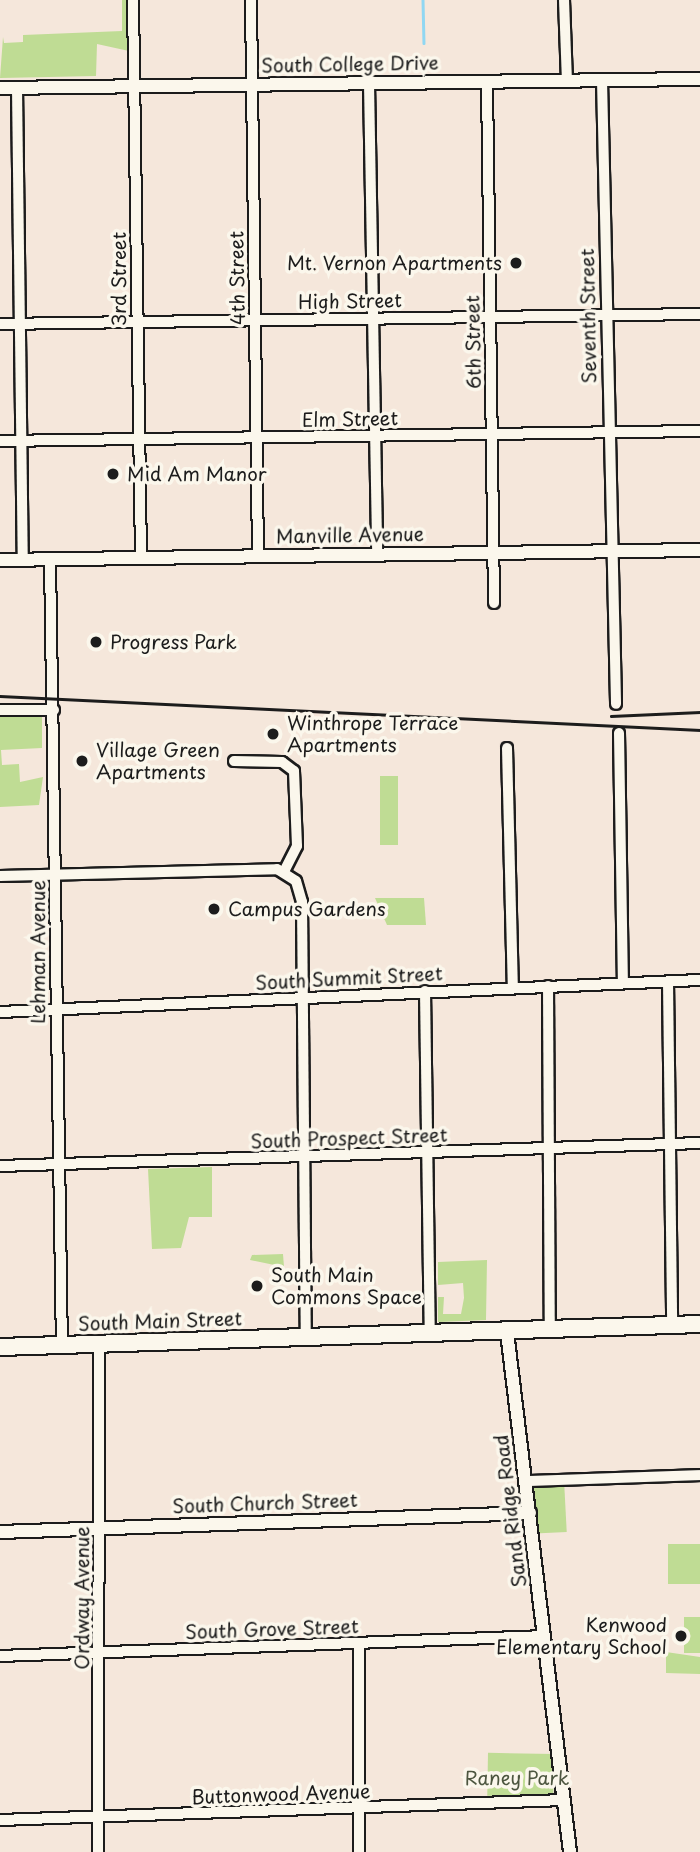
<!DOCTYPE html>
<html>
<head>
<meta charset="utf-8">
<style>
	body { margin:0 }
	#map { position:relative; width:700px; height:1852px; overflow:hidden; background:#f5e7db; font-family:"Playpen Sans",sans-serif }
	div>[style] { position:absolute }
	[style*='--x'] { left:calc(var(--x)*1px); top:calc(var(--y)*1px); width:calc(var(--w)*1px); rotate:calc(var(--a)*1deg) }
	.green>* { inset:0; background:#bfdc94; transform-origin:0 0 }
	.stream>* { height:2.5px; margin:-1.25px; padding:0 1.25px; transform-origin:1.25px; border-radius:1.25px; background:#90d7f2 }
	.roads { filter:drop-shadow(2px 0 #1c1c1c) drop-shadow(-2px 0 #1c1c1c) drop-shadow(0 2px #1c1c1c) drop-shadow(0 -2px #1c1c1c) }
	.minor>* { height:10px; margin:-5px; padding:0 5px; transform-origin:5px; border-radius:5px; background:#fbf7ec }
	.tertiary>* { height:12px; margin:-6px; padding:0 6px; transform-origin:6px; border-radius:6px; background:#fbf7ec }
	.primary>* { height:16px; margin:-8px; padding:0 8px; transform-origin:8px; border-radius:8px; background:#fbf7ec }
	.rail>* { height:2.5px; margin:-1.25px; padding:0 1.25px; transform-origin:1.25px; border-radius:1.25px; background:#1c1c1c }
	.dots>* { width:19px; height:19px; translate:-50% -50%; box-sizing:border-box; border:4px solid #fbf7ec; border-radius:50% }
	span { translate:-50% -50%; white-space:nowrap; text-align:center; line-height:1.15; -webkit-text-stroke:7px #fbf7ec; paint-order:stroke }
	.street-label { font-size:19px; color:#1c1c1c }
	.poi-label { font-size:19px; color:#1c1c1c }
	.right { translate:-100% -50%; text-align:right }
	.left { translate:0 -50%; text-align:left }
	.park-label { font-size:19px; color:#4d5640 }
</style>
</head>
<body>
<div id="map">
	<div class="green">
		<i style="clip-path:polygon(122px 0,128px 0,129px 51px,97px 44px,96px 76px,0 78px,3px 37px,4px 43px,23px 42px,23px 35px,122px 31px)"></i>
		<i style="clip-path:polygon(0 715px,42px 715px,42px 748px,1px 750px,2px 765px,19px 764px,20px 782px,43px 777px,39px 805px,0 807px)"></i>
		<i style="left:380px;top:776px;width:18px;height:69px"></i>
		<i style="clip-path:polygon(375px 898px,424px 898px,426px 925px,387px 925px)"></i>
		<i style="clip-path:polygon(212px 1167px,212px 1217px,189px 1217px,181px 1248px,152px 1249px,148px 1169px)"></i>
		<i style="clip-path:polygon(283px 1254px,284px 1267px,250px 1260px,252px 1255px)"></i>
		<i style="clip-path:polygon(487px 1260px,486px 1320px,438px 1322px,438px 1297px,444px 1297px,443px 1314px,461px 1314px,464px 1298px,463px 1283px,438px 1285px,438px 1262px)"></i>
		<i style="left:564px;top:1480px;width:52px;height:37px;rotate:87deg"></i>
		<i style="left:668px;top:1544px;width:32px;height:40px"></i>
		<i style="left:684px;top:1617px;width:16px;height:36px"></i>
		<i style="clip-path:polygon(666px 1652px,700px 1657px,700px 1674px,666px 1673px)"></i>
		<i style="left:554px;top:1754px;width:43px;height:66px;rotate:91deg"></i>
	</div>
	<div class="stream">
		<i style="--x:423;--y:0;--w:43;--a:88.7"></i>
	</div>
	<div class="roads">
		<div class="minor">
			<i style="--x:133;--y:0;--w:558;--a:89.18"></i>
			<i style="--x:251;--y:0;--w:556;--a:89.28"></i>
			<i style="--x:564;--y:0;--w:80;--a:87.9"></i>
			<i style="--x:602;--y:80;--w:624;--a:88.71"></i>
			<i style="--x:487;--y:82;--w:521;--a:89.23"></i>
			<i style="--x:369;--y:83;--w:471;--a:89"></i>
			<i style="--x:17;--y:88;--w:471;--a:89.3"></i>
			<i style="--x:0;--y:324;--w:700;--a:-0.82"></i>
			<i style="--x:0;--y:441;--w:700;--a:-0.82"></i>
			<i style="--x:50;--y:559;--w:786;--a:89.13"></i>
			<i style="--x:0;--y:710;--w:54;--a:0"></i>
			<i style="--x:619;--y:733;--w:250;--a:89.1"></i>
			<i style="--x:507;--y:748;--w:240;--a:88.6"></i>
			<i style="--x:234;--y:761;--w:48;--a:1.2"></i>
			<i style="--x:282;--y:762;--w:15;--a:37"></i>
			<i style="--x:294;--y:771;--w:75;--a:87.7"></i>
			<i style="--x:297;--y:846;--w:28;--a:117"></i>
			<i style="--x:0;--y:876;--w:277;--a:-1.4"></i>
			<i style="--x:277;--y:869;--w:22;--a:32"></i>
			<i style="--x:296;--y:881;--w:22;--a:74"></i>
			<i style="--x:302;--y:902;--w:435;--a:89.5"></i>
			<i style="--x:668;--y:982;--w:344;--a:89.3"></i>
			<i style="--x:548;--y:986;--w:344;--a:89.7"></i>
			<i style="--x:425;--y:991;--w:342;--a:89.2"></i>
			<i style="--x:0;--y:1012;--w:701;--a:-2.62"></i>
			<i style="--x:0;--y:1166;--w:700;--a:-1.88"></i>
			<i style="--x:527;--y:1481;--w:173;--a:-2"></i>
			<i style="--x:359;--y:1643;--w:209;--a:90"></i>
			<i style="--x:0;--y:1656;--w:545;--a:-2.1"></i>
			<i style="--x:0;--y:1820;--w:564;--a:-2.03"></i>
			<i style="--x:98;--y:1852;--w:509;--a:-89.89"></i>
		</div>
		<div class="tertiary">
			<i style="--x:0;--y:88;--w:700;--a:-0.74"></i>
			<i style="--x:0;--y:560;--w:700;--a:-0.82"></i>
			<i style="--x:507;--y:1332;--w:524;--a:83.09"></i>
			<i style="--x:0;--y:1532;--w:530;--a:-2.05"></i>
		</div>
		<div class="primary">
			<i style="--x:0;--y:1347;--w:700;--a:-1.88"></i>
		</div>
	</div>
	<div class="rail">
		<i style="--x:0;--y:696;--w:701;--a:2.78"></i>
		<i style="--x:611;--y:716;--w:89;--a:-2.6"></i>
	</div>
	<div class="dots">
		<i style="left:516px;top:263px;background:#1c1c1c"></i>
		<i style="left:113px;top:474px;background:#1c1c1c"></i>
		<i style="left:96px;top:642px;background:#1c1c1c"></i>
		<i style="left:273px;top:734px;background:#1c1c1c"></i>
		<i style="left:82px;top:761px;background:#1c1c1c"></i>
		<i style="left:214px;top:909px;background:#1c1c1c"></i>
		<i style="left:257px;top:1286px;background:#1c1c1c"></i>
		<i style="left:681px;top:1636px;background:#1c1c1c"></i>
	</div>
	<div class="street-label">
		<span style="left:350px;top:64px;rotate:-1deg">South College Drive</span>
		<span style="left:237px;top:278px;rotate:-91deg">4th Street</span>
		<span style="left:119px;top:279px;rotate:-90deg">3rd Street</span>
		<span style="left:350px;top:301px;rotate:-1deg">High Street</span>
		<span style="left:588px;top:316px;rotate:-91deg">Seventh Street</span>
		<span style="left:473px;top:342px;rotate:-91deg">6th Street</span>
		<span style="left:350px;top:419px;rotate:-1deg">Elm Street</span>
		<span style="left:350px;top:535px;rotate:-1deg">Manville Avenue</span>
		<span style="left:38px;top:952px;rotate:-90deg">Lehman Avenue</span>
		<span style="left:349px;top:978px;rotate:-3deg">South Summit Street</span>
		<span style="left:349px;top:1138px;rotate:-2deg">South Prospect Street</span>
		<span style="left:160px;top:1321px;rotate:-2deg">South Main Street</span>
		<span style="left:265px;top:1503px;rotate:-2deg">South Church Street</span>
		<span style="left:510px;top:1511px;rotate:-97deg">Sand Ridge Road</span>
		<span style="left:82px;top:1598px;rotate:-90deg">Ordway Avenue</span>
		<span style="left:272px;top:1629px;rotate:-2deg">South Grove Street</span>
		<span style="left:281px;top:1794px;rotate:-2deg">Buttonwood Avenue</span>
	</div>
	<div class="poi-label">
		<span class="right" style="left:502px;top:263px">Mt. Vernon Apartments</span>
		<span class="left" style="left:127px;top:474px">Mid Am Manor</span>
		<span class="left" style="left:110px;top:642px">Progress Park</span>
		<span class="left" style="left:287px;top:734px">Winthrope Terrace<br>Apartments</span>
		<span class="left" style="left:96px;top:761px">Village Green<br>Apartments</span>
		<span class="left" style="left:228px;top:909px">Campus Gardens</span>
		<span class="left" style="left:271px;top:1286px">South Main<br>Commons Space</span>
		<span class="right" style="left:667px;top:1636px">Kenwood<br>Elementary School</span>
	</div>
	<div class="park-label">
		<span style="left:517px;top:1778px">Raney Park</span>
	</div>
</div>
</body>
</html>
